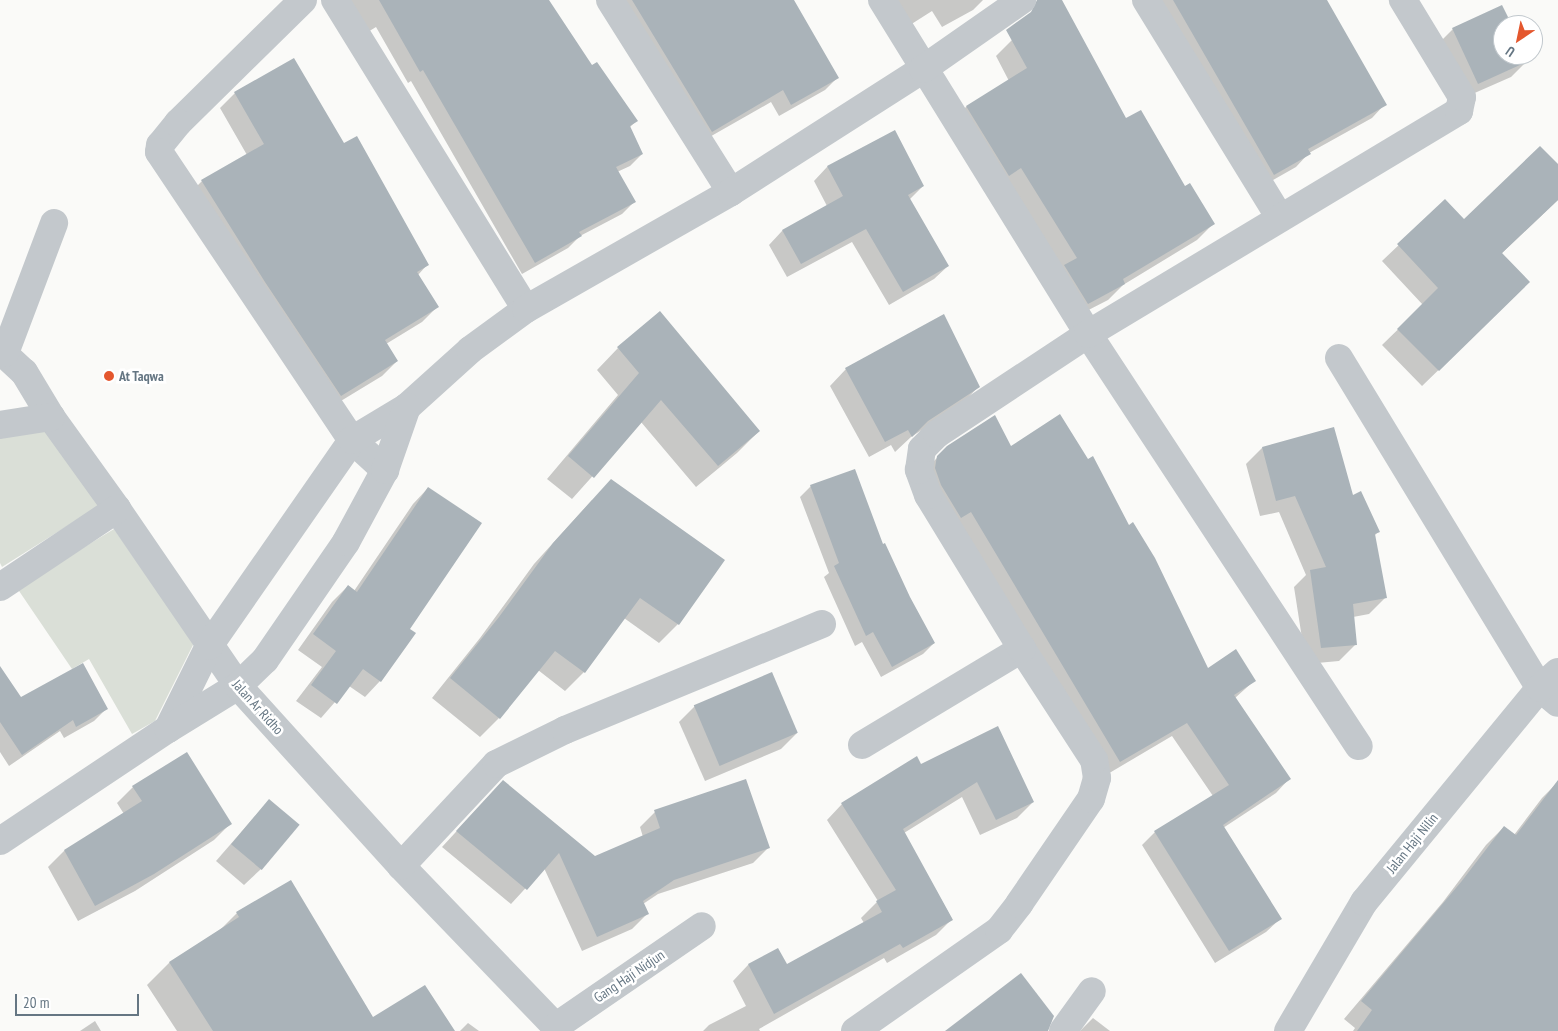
<!DOCTYPE html>
<html>
<head>
<meta charset="utf-8">
<style>
	body { margin:0 }
	#map { position:relative; width:1558px; height:1031px; overflow:hidden; background:#fafaf8; font-family:"PT Sans Narrow",sans-serif }
	div>[style] { position:absolute }
	[style*='--x'] { left:calc(var(--x)*1px); top:calc(var(--y)*1px); width:calc(var(--w)*1px); rotate:calc(var(--a)*1deg) }
	.green>* { inset:0; background:#dadfd7 }
	.shadow>* { inset:0; background:#0003 }
	.building>* { inset:0; background:#aab3b9; transform-origin:0 0 }
	.minor>* { height:28px; margin:-14px; padding:0 14px; transform-origin:14px; border-radius:14px; background:#c3c8cc }
	.dots>* { width:14px; height:14px; translate:-50% -50%; box-sizing:border-box; border:2px solid #fff; border-radius:50% }
	span { translate:-50% -50%; white-space:nowrap; text-align:center; line-height:1.15; -webkit-text-stroke:5px #fff; paint-order:stroke }
	.poi-label { font-size:14px; color:#657683; font-weight:700 }
	.left { translate:0 -50%; text-align:left }
	.street-label { font-size:14px; color:#657683 }
	.north { position:absolute; left:1493px; top:15px; width:50px; height:50px; box-sizing:border-box; background:#fff; border:1px solid #c1c8cd; border-radius:50%; rotate:214deg; font-size:14px; font-weight:700; line-height:20px; text-align:center; color:#657683 }
	.north::after { content:''; display:block; margin:auto; width:18px; height:22px; background:#e4572e; clip-path:polygon(50% 0,100% 100%,50% 72%,0 100%) }
	.scale { position:absolute; left:15px; top:994px; width:124px; height:22px; box-sizing:border-box; border:2px solid #657683; border-top:0; padding-left:6px; font-size:15px; line-height:18px; white-space:nowrap; color:#657683; -webkit-text-stroke:4px #fff; paint-order:stroke }
</style>
</head>
<body>
<div id="map">
	<div class="green">
		<i style="clip-path:polygon(46px 428px,99px 506px,2px 567px,0 563px,0 437px)"></i>
		<i style="clip-path:polygon(114px 529px,194px 643px,155px 721px,132px 734px,89px 659px,72px 669px,17px 588px)"></i>
	</div>
	<div class="shadow">
		<i style="clip-path:polygon(336px 0,547px 0,591px 67px,636px 121px,629px 128px,642px 154px,630px 166px,617px 172px,634px 202px,622px 214px,580px 236px,568px 248px,522px 274px,411px 81px,408px 83px,376px 27px,358px 38px)"></i>
		<i style="clip-path:polygon(613px 0,782px 0,837px 78px,825px 90px,779px 116px,771px 102px,699px 143px)"></i>
		<i style="clip-path:polygon(877px 0,983px 0,973px 10px,942px 27px,932px 11px,899px 32px)"></i>
		<i style="clip-path:polygon(1152px 0,1326px 0,1385px 104px,1372px 118px,1309px 153px,1296px 167px,1261px 187px)"></i>
		<i style="clip-path:polygon(1502px 7px,1510px 25px,1503px 25px,1503px 55px,1524px 55px,1527px 61px,1511px 77px,1461px 99px,1437px 45px,1453px 29px)"></i>
		<i style="clip-path:polygon(1012px 40px,1126px 120px,1213px 224px,1197px 240px,1123px 285px,1108px 300px,1071px 319px,950px 123px,966px 107px,1009px 81px,996px 56px)"></i>
		<i style="clip-path:polygon(235px 93px,343px 145px,427px 265px,418px 275px,437px 307px,422px 322px,386px 344px,397px 361px,382px 376px,326px 410px,187px 196px,202px 181px,247px 155px,220px 108px)"></i>
		<i style="clip-path:polygon(894px 132px,923px 186px,909px 200px,948px 266px,934px 279px,889px 305px,852px 242px,787px 277px,769px 245px,782px 231px,827px 206px,814px 181px,827px 167px)"></i>
		<i style="clip-path:polygon(1558px 166px,1558px 200px,1501px 254px,1513px 298px,1422px 386px,1382px 345px,1423px 305px,1382px 261px,1445px 201px,1464px 220px)"></i>
		<i style="clip-path:polygon(618px 348px,759px 431px,737px 453px,696px 487px,641px 422px,572px 499px,547px 479px,618px 395px,597px 370px)"></i>
		<i style="clip-path:polygon(846px 369px,979px 386px,963px 403px,911px 437px,895px 452px,891px 445px,869px 457px,830px 386px)"></i>
		<i style="clip-path:polygon(1333px 428px,1352px 496px,1378px 532px,1374px 536px,1385px 598px,1369px 614px,1353px 617px,1355px 645px,1339px 661px,1306px 664px,1294px 587px,1306px 575px,1279px 512px,1260px 516px,1246px 464px,1262px 448px)"></i>
		<i style="clip-path:polygon(948px 447px,1010px 448px,1207px 669px,1255px 680px,1235px 698px,1289px 779px,1276px 793px,1223px 828px,1280px 919px,1266px 932px,1215px 963px,1142px 845px,1155px 832px,1213px 796px,1172px 736px,1106px 775px,924px 471px)"></i>
		<i style="clip-path:polygon(811px 486px,882px 546px,934px 643px,923px 654px,881px 677px,862px 642px,855px 646px,824px 577px,829px 573px,800px 497px)"></i>
		<i style="clip-path:polygon(428px 488px,409px 630px,380px 681px,365px 697px,349px 686px,321px 718px,296px 701px,322px 667px,298px 650px,332px 602px,348px 586px,354px 591px,413px 504px)"></i>
		<i style="clip-path:polygon(592px 500px,723px 560px,678px 624px,659px 643px,624px 618px,584px 672px,565px 691px,538px 670px,499px 718px,480px 737px,432px 698px,480px 638px,534px 564px)"></i>
		<i style="clip-path:polygon(0 694px,20px 698px,106px 709px,94px 721px,64px 738px,60px 731px,9px 766px,0 752px)"></i>
		<i style="clip-path:polygon(695px 706px,797px 733px,781px 749px,705px 781px,679px 722px)"></i>
		<i style="clip-path:polygon(997px 728px,1033px 802px,1017px 818px,980px 835px,962px 797px,904px 833px,952px 919px,936px 935px,887px 963px,884px 958px,759px 1029px,760px 1031px,703px 1031px,709px 1025px,746px 1006px,733px 981px,748px 965px,778px 950px,786px 966px,864px 923px,861px 918px,878px 901px,827px 820px,842px 804px)"></i>
		<i style="clip-path:polygon(503px 781px,595px 858px,643px 837px,640px 827px,655px 812px,768px 848px,753px 863px,658px 894px,643px 904px,647px 914px,632px 929px,582px 951px,544px 868px,511px 904px,442px 847px)"></i>
		<i style="clip-path:polygon(1558px 782px,1558px 1031px,1353px 1031px,1355px 1028px,1344px 1019px,1443px 902px,1486px 845px,1504px 827px,1514px 835px,1542px 798px)"></i>
		<i style="clip-path:polygon(133px 787px,230px 824px,214px 840px,135px 891px,78px 921px,48px 867px,64px 851px,124px 814px,117px 803px)"></i>
		<i style="clip-path:polygon(269px 800px,261px 869px,244px 885px,216px 861px)"></i>
		<i style="clip-path:polygon(237px 913px,373px 1018px,453px 1031px,177px 1031px,147px 985px,169px 963px,220px 930px)"></i>
		<i style="clip-path:polygon(1093px 1018px,1110px 1031px,1080px 1031px)"></i>
		<i style="clip-path:polygon(95px 1021px,101px 1031px,80px 1031px)"></i>
		<i style="clip-path:polygon(468px 1023px,479px 1031px,460px 1031px)"></i>
	</div>
	<div class="building">
		<i style="clip-path:polygon(379px 0,549px 0,592px 65px,597px 62px,638px 121px,630px 126px,643px 154px,616px 167px,636px 202px,579px 232px,582px 236px,535px 263px,423px 70px,420px 72px)"></i>
		<i style="clip-path:polygon(632px 0,794px 0,839px 78px,791px 105px,783px 90px,712px 132px)"></i>
		<i style="clip-path:polygon(1037px 0,1062px 0,1126px 118px,1141px 110px,1185px 186px,1190px 183px,1215px 224px,1123px 279px,1125px 284px,1088px 304px,1064px 265px,1077px 258px,1021px 168px,1009px 176px,966px 106px,1027px 68px,1006px 30px,1031px 12px)"></i>
		<i style="clip-path:polygon(1173px 0,1327px 0,1387px 105px,1308px 149px,1311px 154px,1274px 175px)"></i>
		<i style="clip-path:polygon(1502px 5px,1512px 25px,1503px 25px,1503px 55px,1526px 55px,1529px 61px,1478px 84px,1452px 28px)"></i>
		<i style="clip-path:polygon(294px 58px,344px 143px,357px 136px,429px 265px,417px 272px,439px 307px,385px 340px,398px 361px,341px 396px,265px 282px,201px 180px,264px 144px,234px 92px)"></i>
		<i style="clip-path:polygon(895px 130px,924px 186px,908px 195px,949px 266px,903px 292px,866px 229px,801px 264px,782px 230px,843px 196px,827px 166px)"></i>
		<i style="clip-path:polygon(1540px 146px,1558px 164px,1558px 200px,1502px 253px,1530px 282px,1439px 371px,1397px 329px,1438px 288px,1397px 244px,1445px 199px,1464px 219px)"></i>
		<i style="clip-path:polygon(660px 311px,760px 431px,718px 466px,661px 400px,594px 478px,568px 456px,639px 373px,617px 347px)"></i>
		<i style="clip-path:polygon(944px 314px,980px 387px,928px 421px,912px 437px,908px 430px,885px 442px,845px 368px)"></i>
		<i style="clip-path:polygon(1060px 414px,1088px 459px,1093px 456px,1129px 525px,1133px 522px,1155px 558px,1208px 668px,1236px 649px,1256px 681px,1234px 695px,1291px 779px,1223px 825px,1282px 919px,1229px 951px,1154px 831px,1229px 785px,1187px 723px,1120px 762px,971px 512px,961px 518px,941px 485px,935px 468px,937px 456px,947px 446px,995px 415px,1011px 446px)"></i>
		<i style="clip-path:polygon(1334px 427px,1353px 495px,1361px 491px,1380px 532px,1375px 534px,1387px 598px,1353px 604px,1357px 645px,1321px 648px,1310px 570px,1326px 567px,1295px 496px,1276px 501px,1262px 447px)"></i>
		<i style="clip-path:polygon(855px 469px,883px 544px,885px 543px,910px 597px,935px 643px,892px 667px,873px 632px,866px 636px,834px 566px,839px 563px,810px 485px)"></i>
		<i style="clip-path:polygon(611px 479px,725px 560px,679px 625px,640px 598px,585px 673px,555px 651px,500px 719px,450px 678px,499px 617px,553px 543px)"></i>
		<i style="clip-path:polygon(428px 487px,482px 523px,410px 629px,416px 633px,381px 682px,363px 669px,337px 704px,311px 685px,336px 651px,313px 634px,348px 585px,357px 592px)"></i>
		<i style="clip-path:polygon(83px 663px,108px 709px,76px 727px,73px 720px,22px 755px,0 722px,0 666px,21px 697px)"></i>
		<i style="left:772px;top:672px;width:66px;height:85px;rotate:67deg"></i>
		<i style="clip-path:polygon(998px 726px,1034px 802px,996px 820px,977px 782px,903px 829px,953px 920px,903px 948px,900px 944px,774px 1014px,748px 964px,778px 948px,787px 964px,882px 912px,876px 901px,896px 890px,841px 803px,917px 756px,921px 764px)"></i>
		<i style="clip-path:polygon(187px 752px,232px 824px,154px 874px,95px 906px,64px 850px,142px 801px,132px 786px)"></i>
		<i style="clip-path:polygon(746px 779px,770px 848px,674px 880px,643px 901px,649px 914px,597px 937px,559px 853px,527px 890px,456px 831px,503px 780px,595px 856px,660px 828px,654px 810px)"></i>
		<i style="clip-path:polygon(1558px 780px,1558px 1031px,1357px 1031px,1372px 1010px,1361px 1001px,1461px 882px,1504px 826px,1516px 835px)"></i>
		<i style="left:269px;top:799px;width:40px;height:59px;rotate:40deg"></i>
		<i style="clip-path:polygon(291px 880px,373px 1017px,425px 985px,455px 1031px,213px 1031px,169px 962px,239px 917px,236px 912px)"></i>
		<i style="clip-path:polygon(1021px 973px,1054px 1016px,1048px 1031px,945px 1031px)"></i>
	</div>
	<div class="minor">
		<i style="--x:303;--y:0;--w:175;--a:135.5"></i>
		<i style="--x:178;--y:123;--w:28;--a:129"></i>
		<i style="--x:160;--y:145;--w:7;--a:98"></i>
		<i style="--x:159;--y:152;--w:347;--a:56.2"></i>
		<i style="--x:352;--y:440;--w:45;--a:42.3"></i>
		<i style="--x:335;--y:0;--w:363;--a:58.3"></i>
		<i style="--x:610;--y:0;--w:227;--a:57.8"></i>
		<i style="--x:882;--y:0;--w:392;--a:58.3"></i>
		<i style="--x:1088;--y:334;--w:493;--a:56.7"></i>
		<i style="--x:1146;--y:0;--w:256;--a:58.4"></i>
		<i style="--x:0;--y:350;--w:33;--a:43"></i>
		<i style="--x:24;--y:372;--w:52;--a:59"></i>
		<i style="--x:51;--y:417;--w:113;--a:54.3"></i>
		<i style="--x:117;--y:509;--w:214;--a:55.6"></i>
		<i style="--x:238;--y:686;--w:243;--a:47.8"></i>
		<i style="--x:401;--y:866;--w:229;--a:46.1"></i>
		<i style="--x:5;--y:353;--w:139;--a:-69.3"></i>
		<i style="--x:1339;--y:358;--w:386;--a:58.7"></i>
		<i style="--x:1540;--y:688;--w:23;--a:40"></i>
		<i style="--x:0;--y:425;--w:52;--a:-8.9"></i>
		<i style="--x:0;--y:587;--w:141;--a:-33.7"></i>
		<i style="--x:168;--y:729;--w:93;--a:-63.7"></i>
		<i style="--x:209;--y:646;--w:251;--a:-55.2"></i>
		<i style="--x:352;--y:440;--w:64;--a:-31"></i>
		<i style="--x:407;--y:407;--w:85;--a:-42.1"></i>
		<i style="--x:470;--y:350;--w:69;--a:-36.2"></i>
		<i style="--x:526;--y:309;--w:236;--a:-29.7"></i>
		<i style="--x:731;--y:192;--w:228;--a:-32.6"></i>
		<i style="--x:923;--y:69;--w:121;--a:-34.9"></i>
		<i style="--x:862;--y:745;--w:187;--a:-31"></i>
		<i style="--x:0;--y:841;--w:202;--a:-33.7"></i>
		<i style="--x:168;--y:729;--w:82;--a:-31.6"></i>
		<i style="--x:238;--y:686;--w:37;--a:-44"></i>
		<i style="--x:265;--y:660;--w:143;--a:-55.5"></i>
		<i style="--x:346;--y:542;--w:82;--a:-61.6"></i>
		<i style="--x:385;--y:470;--w:67;--a:-70.8"></i>
		<i style="--x:401;--y:866;--w:139;--a:-47"></i>
		<i style="--x:496;--y:764;--w:77;--a:-26.2"></i>
		<i style="--x:565;--y:730;--w:278;--a:-22.4"></i>
		<i style="--x:555;--y:1027;--w:178;--a:-34.5"></i>
		<i style="--x:855;--y:1031;--w:176;--a:-35"></i>
		<i style="--x:999;--y:930;--w:33;--a:-52"></i>
		<i style="--x:1019;--y:904;--w:127;--a:-55.6"></i>
		<i style="--x:1091;--y:799;--w:22;--a:-74"></i>
		<i style="--x:1097;--y:778;--w:18;--a:-99"></i>
		<i style="--x:1094;--y:760;--w:132;--a:-123"></i>
		<i style="--x:1022;--y:649;--w:180;--a:-121.4"></i>
		<i style="--x:928;--y:495;--w:27;--a:-110"></i>
		<i style="--x:919;--y:470;--w:21;--a:-82"></i>
		<i style="--x:922;--y:449;--w:21;--a:-45"></i>
		<i style="--x:937;--y:434;--w:181;--a:-33.5"></i>
		<i style="--x:1088;--y:334;--w:433;--a:-31"></i>
		<i style="--x:1459;--y:111;--w:14;--a:-78"></i>
		<i style="--x:1462;--y:97;--w:114;--a:-121.3"></i>
		<i style="--x:1063;--y:1031;--w:49;--a:-54.1"></i>
		<i style="--x:1288;--y:1031;--w:150;--a:-59.5"></i>
		<i style="--x:1364;--y:902;--w:277;--a:-50.6"></i>
		<i style="--x:1540;--y:688;--w:24;--a:-42"></i>
	</div>
	<div class="dots">
		<i style="left:109px;top:376px;background:#e4572e"></i>
	</div>
	<div class="poi-label">
		<span class="left" style="left:119px;top:376px">At Taqwa</span>
	</div>
	<div class="street-label">
		<span style="left:258px;top:707px;rotate:48deg">Jalan Ar Ridho</span>
		<span style="left:1412px;top:843px;rotate:-51deg">Jalan Haji Nilin</span>
		<span style="left:629px;top:976px;rotate:-34deg">Gang Haji Nidjun</span>
	</div>
	<div class="north">U</div>
	<div class="scale">20 m</div>
</div>
</body>
</html>
